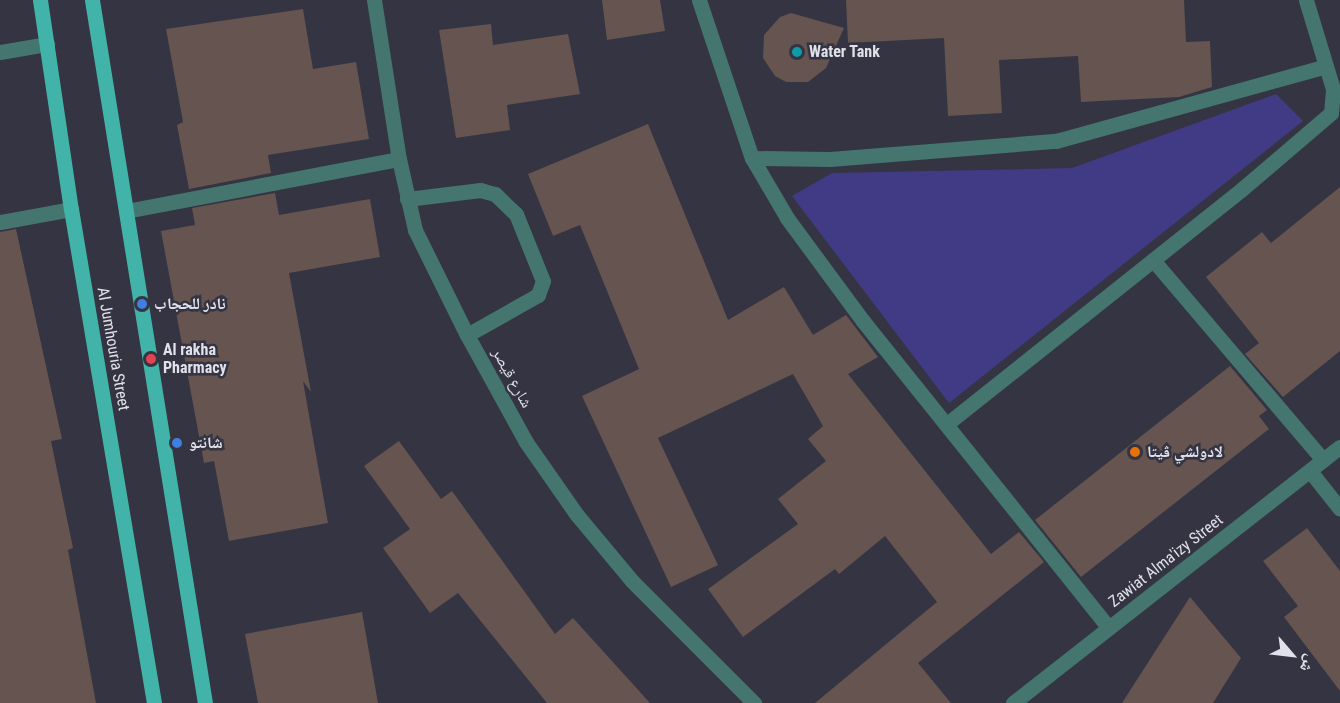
<!DOCTYPE html>
<html>
<head>
<meta charset="utf-8">
<style>
	body { margin:0 }
	#map { position:relative; width:1340px; height:703px; overflow:hidden; background:#343442; font-family:"Roboto Condensed","Noto Naskh Arabic",sans-serif }
	div>[style] { position:absolute }
	[style*='--x'] { left:calc(var(--x)*1px); top:calc(var(--y)*1px); width:calc(var(--w)*1px); rotate:calc(var(--a)*1deg) }
	.green>* { inset:0; background:#413a84 }
	.building>* { inset:0; background:#65544f }
	.service>* { height:15px; margin:-7.5px; padding:0 7.5px; transform-origin:7.5px; border-radius:7.5px; background:#44756f }
	.minor>* { height:15px; margin:-7.5px; padding:0 7.5px; transform-origin:7.5px; border-radius:7.5px; background:#44756f }
	.primary>* { height:15px; margin:-7.5px; padding:0 7.5px; transform-origin:7.5px; border-radius:7.5px; background:#41b3a8 }
	.dots>* { width:16px; height:16px; translate:-50% -50%; box-sizing:border-box; border:3px solid #343442; border-radius:50% }
	span { translate:-50% -50%; white-space:nowrap; text-align:center; line-height:1.15; -webkit-text-stroke:5px #343442; paint-order:stroke }
	.poi-label { font-size:16px; color:#e0e1ea; font-weight:700 }
	.left { translate:0 -50%; text-align:left }
	.street-label { font-size:16px; color:#e0e1ea }
	.north { position:absolute; left:1262px; top:625px; width:60px; height:60px; -webkit-text-stroke:4px #343442; paint-order:stroke; rotate:118deg; font-size:16px; font-weight:700; line-height:24px; text-align:center; color:#e0e1ea }
	.north::after { content:''; display:block; margin:auto; width:21px; height:27px; background:#e0e1ea; clip-path:polygon(50% 0,100% 100%,50% 72%,0 100%) }
</style>
</head>
<body>
<div id="map">
	<div class="green">
		<i style="clip-path:polygon(1276px 94px,1303px 121px,949px 403px,792px 196px,832px 173px,1072px 168px)"></i>
	</div>
	<div class="building">
		<i style="clip-path:polygon(602px 0,660px 0,665px 31px,607px 40px)"></i>
		<i style="clip-path:polygon(846px 0,1184px 0,1186px 42px,1210px 41px,1212px 87px,1179px 97px,1081px 102px,1078px 56px,999px 60px,1002px 113px,948px 116px,944px 38px,848px 43px)"></i>
		<i style="clip-path:polygon(303px 9px,313px 69px,356px 62px,369px 139px,268px 155px,271px 173px,189px 189px,177px 125px,183px 122px,166px 29px)"></i>
		<i style="clip-path:polygon(791px 13px,844px 28px,826px 68px,808px 82px,786px 82px,775px 76px,763px 58px,764px 35px,780px 17px)"></i>
		<i style="clip-path:polygon(491px 24px,493px 45px,568px 34px,580px 94px,507px 105px,510px 130px,456px 138px,439px 30px)"></i>
		<i style="clip-path:polygon(648px 124px,728px 320px,784px 287px,813px 335px,846px 315px,878px 357px,848px 374px,991px 554px,1019px 532px,1044px 562px,918px 663px,951px 703px,815px 703px,937px 602px,885px 536px,839px 574px,835px 569px,743px 637px,708px 589px,798px 524px,778px 499px,826px 461px,808px 439px,823px 426px,793px 374px,658px 438px,718px 565px,671px 587px,582px 396px,639px 369px,580px 225px,553px 236px,528px 174px)"></i>
		<i style="clip-path:polygon(1340px 187px,1340px 351px,1283px 397px,1245px 354px,1259px 343px,1206px 277px,1262px 232px,1271px 243px)"></i>
		<i style="clip-path:polygon(275px 193px,279px 215px,370px 199px,380px 257px,289px 273px,311px 392px,303px 381px,328px 523px,229px 541px,214px 461px,204px 463px,161px 231px,195px 225px,192px 208px)"></i>
		<i style="clip-path:polygon(16px 229px,62px 439px,51px 441px,73px 548px,68px 550px,96px 703px,0 703px,0 232px)"></i>
		<i style="clip-path:polygon(1230px 366px,1267px 410px,1259px 416px,1269px 429px,1081px 577px,1035px 520px)"></i>
		<i style="clip-path:polygon(399px 441px,441px 499px,452px 491px,555px 634px,573px 618px,650px 703px,547px 703px,458px 593px,430px 613px,383px 548px,410px 529px,364px 466px)"></i>
		<i style="clip-path:polygon(1307px 528px,1340px 571px,1340px 691px,1284px 617px,1298px 606px,1263px 561px)"></i>
		<i style="clip-path:polygon(1190px 597px,1241px 658px,1213px 703px,1122px 703px)"></i>
		<i style="clip-path:polygon(362px 612px,378px 703px,258px 703px,245px 634px)"></i>
	</div>
	<div class="service">
		<i style="--x:0;--y:52;--w:48;--a:-9.7"></i>
		<i style="--x:407;--y:199;--w:74;--a:-7"></i>
		<i style="--x:480;--y:190;--w:16;--a:15"></i>
		<i style="--x:495;--y:194;--w:29;--a:44"></i>
		<i style="--x:516;--y:214;--w:72;--a:68.1"></i>
		<i style="--x:543;--y:281;--w:15;--a:110"></i>
		<i style="--x:538;--y:295;--w:81;--a:150.6"></i>
	</div>
	<div class="minor">
		<i style="--x:374;--y:0;--w:161;--a:81.1"></i>
		<i style="--x:399;--y:159;--w:73;--a:77.3"></i>
		<i style="--x:415;--y:230;--w:117;--a:63.7"></i>
		<i style="--x:467;--y:335;--w:122;--a:61.1"></i>
		<i style="--x:526;--y:442;--w:89;--a:55.1"></i>
		<i style="--x:577;--y:515;--w:86;--a:50.2"></i>
		<i style="--x:632;--y:581;--w:173;--a:45"></i>
		<i style="--x:699;--y:0;--w:167;--a:71.5"></i>
		<i style="--x:752;--y:158;--w:69;--a:59.7"></i>
		<i style="--x:787;--y:218;--w:128;--a:53.6"></i>
		<i style="--x:863;--y:321;--w:393;--a:51.3"></i>
		<i style="--x:752;--y:158;--w:78;--a:0.7"></i>
		<i style="--x:830;--y:159;--w:227;--a:-4.6"></i>
		<i style="--x:1056;--y:141;--w:280;--a:-15.5"></i>
		<i style="--x:126;--y:211;--w:278;--a:-10.8"></i>
		<i style="--x:0;--y:222;--w:72;--a:-10.4"></i>
		<i style="--x:1153;--y:260;--w:262;--a:49.6"></i>
		<i style="--x:948;--y:423;--w:376;--a:-38.5"></i>
		<i style="--x:1242;--y:189;--w:117;--a:-40.5"></i>
		<i style="--x:1331;--y:113;--w:24;--a:-85"></i>
		<i style="--x:1333;--y:89;--w:93;--a:-106.9"></i>
		<i style="--x:1310;--y:471;--w:48;--a:51.7"></i>
		<i style="--x:1013;--y:703;--w:415;--a:-38.1"></i>
	</div>
	<div class="primary">
		<i style="--x:40;--y:0;--w:211;--a:81.6"></i>
		<i style="--x:71;--y:209;--w:501;--a:80.46"></i>
		<i style="--x:92;--y:0;--w:712;--a:80.87"></i>
	</div>
	<div class="dots">
		<i style="left:797px;top:52px;background:#0f9aa8"></i>
		<i style="left:142px;top:304px;background:#3f7fe0"></i>
		<i style="left:151px;top:359px;background:#e0444e"></i>
		<i style="left:177px;top:443px;background:#3f7fe0"></i>
		<i style="left:1135px;top:452px;background:#e8710a"></i>
	</div>
	<div class="poi-label">
		<span class="left" style="left:809px;top:52px">Water Tank</span>
		<span class="left" style="left:154px;top:304px">نادر للحجاب</span>
		<span class="left" style="left:163px;top:359px">Al rakha<br>Pharmacy</span>
		<span class="left" style="left:189px;top:443px">شانتو</span>
		<span class="left" style="left:1147px;top:452px">لادولشي ڤيتا</span>
	</div>
	<div class="street-label">
		<span style="left:113px;top:349px;rotate:80deg">Al Jumhouria Street</span>
		<span style="left:512px;top:378px;rotate:61deg">شارع قيصر</span>
		<span style="left:1166px;top:561px;rotate:-38deg">Zawiat Alma'izy Street</span>
	</div>
	<div class="north">ش</div>
</div>
</body>
</html>
